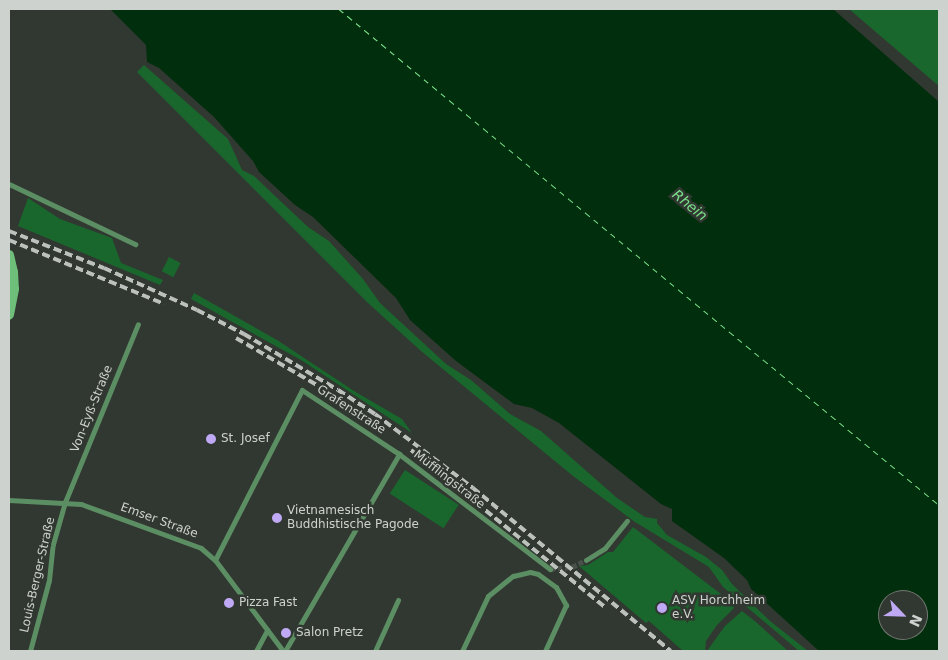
<!DOCTYPE html>
<html>
<head>
<meta charset="utf-8">
<style>
	body { margin:0 }
	#map { position:relative; width:948px; height:660px; overflow:hidden; background:#313831; font-family:"DejaVu Sans",sans-serif }
	div>[style] { position:absolute }
	[style*='--x'] { left:calc(var(--x)*1px); top:calc(var(--y)*1px); width:calc(var(--w)*1px); rotate:calc(var(--a)*1deg) }
	.green>* { inset:0; background:#19672c; transform-origin:0 0 }
	.water>* { inset:0; background:#012e0c }
	.ferry>* { height:1px; margin-top:-0.5px; transform-origin:0; background:repeating-linear-gradient(90deg,#7ae28a 0 6px,transparent 0 11px) }
	.street-tunnel>* { height:5px; margin-top:-2.5px; transform-origin:0; background:repeating-linear-gradient(90deg,#494f49 0 5px,transparent 0 7.5px) }
	.street>* { height:5px; margin:-2.5px; padding:0 2.5px; transform-origin:2.5px; border-radius:2.5px; background:#5c8e63 }
	.secondary>* { height:10px; margin:-5px; padding:0 5px; transform-origin:5px; border-radius:5px; background:#6ebf7a }
	.rail>* { height:4px; margin-top:-2px; transform-origin:0; background:repeating-linear-gradient(90deg,#bdc1bd 0 8px,transparent 0 12px) }
	.dots>* { width:14px; height:14px; translate:-50% -50%; box-sizing:border-box; border:2px solid #313831; border-radius:50% }
	span { translate:-50% -50%; white-space:nowrap; text-align:center; line-height:1.15; -webkit-text-stroke:5px #313831; paint-order:stroke }
	.street-label { font-size:12px; color:#ced2ce }
	.poi-label { font-size:12px; color:#ced2ce }
	.left { translate:0 -50%; text-align:left }
	.water-label { font-size:14px; color:#7ae28a; font-style:italic }
	.frame { position:absolute; inset:0; border:10px solid #ced2ce; pointer-events:none }
	.north { position:absolute; left:878px; top:590px; width:50px; height:50px; box-sizing:border-box; background:#313831; border:1px solid #707670; border-radius:50%; rotate:114deg; font-size:14px; font-weight:700; line-height:20px; text-align:center; color:#ced2ce }
	.north::after { content:''; display:block; margin:auto; width:18px; height:22px; background:#bfa9f4; clip-path:polygon(50% 0,100% 100%,50% 72%,0 100%) }
</style>
</head>
<body>
<div id="map">
	<div class="green">
		<i style="clip-path:polygon(849px 9px,939px 9px,939px 86px,933px 81px)"></i>
		<i style="clip-path:polygon(144px 65px,228px 139px,242px 170px,254px 176px,308px 227px,329px 241px,363px 279px,380px 303px,446px 364px,471px 380px,510px 414px,541px 431px,617px 498px,645px 517px,657px 519px,657px 523px,667px 535px,706px 557px,722px 570px,732px 584px,770px 621px,808px 651px,799px 651px,723px 587px,709px 567px,635px 522px,573px 476px,421px 351px,368px 303px,137px 72px)"></i>
		<i style="clip-path:polygon(28px 198px,60px 219px,112px 238px,121px 263px,163px 280px,160px 285px,18px 226px)"></i>
		<i style="left:169px;top:257px;width:13px;height:16px;rotate:27deg"></i>
		<i style="clip-path:polygon(194px 293px,277px 340px,354px 391px,402px 419px,412px 433px,301px 360px,191px 299px)"></i>
		<i style="left:405px;top:470px;width:64px;height:28px;rotate:33deg"></i>
		<i style="clip-path:polygon(633px 527px,734px 604px,734px 608px,717px 625px,706px 641px,705px 651px,683px 651px,649px 621px,646px 623px,579px 566px,588px 565px,608px 552px,613px 552px)"></i>
		<i style="clip-path:polygon(742px 611px,756px 622px,788px 651px,707px 651px,725px 626px)"></i>
	</div>
	<div class="water">
		<i style="clip-path:polygon(evenodd,110px 9px,833px 9px,939px 102px,939px 651px,819px 651px,751px 589px,747px 580px,724px 558px,672px 521px,672px 509px,661px 504px,559px 423px,532px 408px,514px 404px,456px 361px,410px 320px,396px 298px,313px 217px,295px 205px,259px 172px,253px 161px,214px 117px,159px 68px,147px 62px,146px 45px,110px 9px,888px 600px,918px 600px,918px 630px,888px 630px,888px 600px)"></i>
	</div>
	<div class="ferry">
		<i style="--x:339;--y:9;--w:778;--a:39.58"></i>
	</div>
	<div class="street-tunnel">
		<i style="--x:550;--y:569;--w:22;--a:-5"></i>
		<i style="--x:572;--y:567;--w:16;--a:-27"></i>
	</div>
	<div class="street">
		<i style="--x:9;--y:184;--w:140;--a:25.5"></i>
		<i style="--x:9;--y:500;--w:72;--a:3.2"></i>
		<i style="--x:81;--y:504;--w:128;--a:20.1"></i>
		<i style="--x:201;--y:548;--w:18;--a:41"></i>
		<i style="--x:215;--y:560;--w:114;--a:53.2"></i>
		<i style="--x:215;--y:560;--w:191;--a:-62.9"></i>
		<i style="--x:302;--y:390;--w:116;--a:33.4"></i>
		<i style="--x:399;--y:454;--w:190;--a:37.3"></i>
		<i style="--x:586;--y:560;--w:22;--a:-32"></i>
		<i style="--x:605;--y:548;--w:35;--a:-51"></i>
		<i style="--x:30;--y:651;--w:73;--a:-75"></i>
		<i style="--x:49;--y:580;--w:36;--a:-84"></i>
		<i style="--x:53;--y:544;--w:44;--a:-74.1"></i>
		<i style="--x:65;--y:502;--w:192;--a:-67.7"></i>
		<i style="--x:256;--y:651;--w:24;--a:-62"></i>
		<i style="--x:285;--y:651;--w:228;--a:-59.9"></i>
		<i style="--x:375;--y:651;--w:56;--a:-65.7"></i>
		<i style="--x:462;--y:651;--w:61;--a:-64.7"></i>
		<i style="--x:488;--y:596;--w:32;--a:-39"></i>
		<i style="--x:513;--y:576;--w:17;--a:-13"></i>
		<i style="--x:530;--y:572;--w:8;--a:14"></i>
		<i style="--x:538;--y:574;--w:22;--a:36"></i>
		<i style="--x:556;--y:587;--w:21;--a:61"></i>
		<i style="--x:566;--y:605;--w:51;--a:114.5"></i>
	</div>
	<div class="secondary">
		<i style="--x:9;--y:255;--w:17;--a:77"></i>
		<i style="--x:13;--y:272;--w:17;--a:87"></i>
		<i style="--x:14;--y:289;--w:26;--a:101"></i>
	</div>
	<div class="rail">
		<i style="--x:9;--y:231;--w:102;--a:21.3"></i>
		<i style="--x:104;--y:268;--w:102;--a:24.3"></i>
		<i style="--x:197;--y:310;--w:53;--a:27.1"></i>
		<i style="--x:244;--y:334;--w:109;--a:30.8"></i>
		<i style="--x:338;--y:390;--w:44;--a:33"></i>
		<i style="--x:375;--y:414;--w:123;--a:37.1"></i>
		<i style="--x:473;--y:488;--w:256;--a:39.5"></i>
		<i style="--x:9;--y:240;--w:168;--a:22.4"></i>
		<i style="--x:236;--y:338;--w:105;--a:30.2"></i>
		<i style="--x:411;--y:450;--w:250;--a:39"></i>
	</div>
	<div class="dots">
		<i style="left:211px;top:439px;background:#bfa9f4"></i>
		<i style="left:277px;top:518px;background:#bfa9f4"></i>
		<i style="left:229px;top:603px;background:#bfa9f4"></i>
		<i style="left:662px;top:608px;background:#bfa9f4"></i>
		<i style="left:286px;top:633px;background:#bfa9f4"></i>
	</div>
	<div class="street-label">
		<span style="left:92px;top:409px;rotate:-68deg">Von-Eyß-Straße</span>
		<span style="left:351px;top:410px;rotate:33deg">Grafenstraße</span>
		<span style="left:449px;top:480px;rotate:38deg">Müfflingstraße</span>
		<span style="left:159px;top:521px;rotate:20deg">Emser Straße</span>
		<span style="left:38px;top:575px;rotate:-77deg">Louis-Berger-Straße</span>
	</div>
	<div class="poi-label">
		<span class="left" style="left:221px;top:439px">St. Josef</span>
		<span class="left" style="left:287px;top:518px">Vietnamesisch<br>Buddhistische Pagode</span>
		<span class="left" style="left:672px;top:608px">ASV Horchheim<br>e.V.</span>
		<span class="left" style="left:239px;top:603px">Pizza Fast</span>
		<span class="left" style="left:296px;top:633px">Salon Pretz</span>
	</div>
	<div class="water-label">
		<span style="left:690px;top:205px;rotate:39deg">Rhein</span>
	</div>
	<div class="frame"></div>
	<div class="north">N</div>
</div>
</body>
</html>
